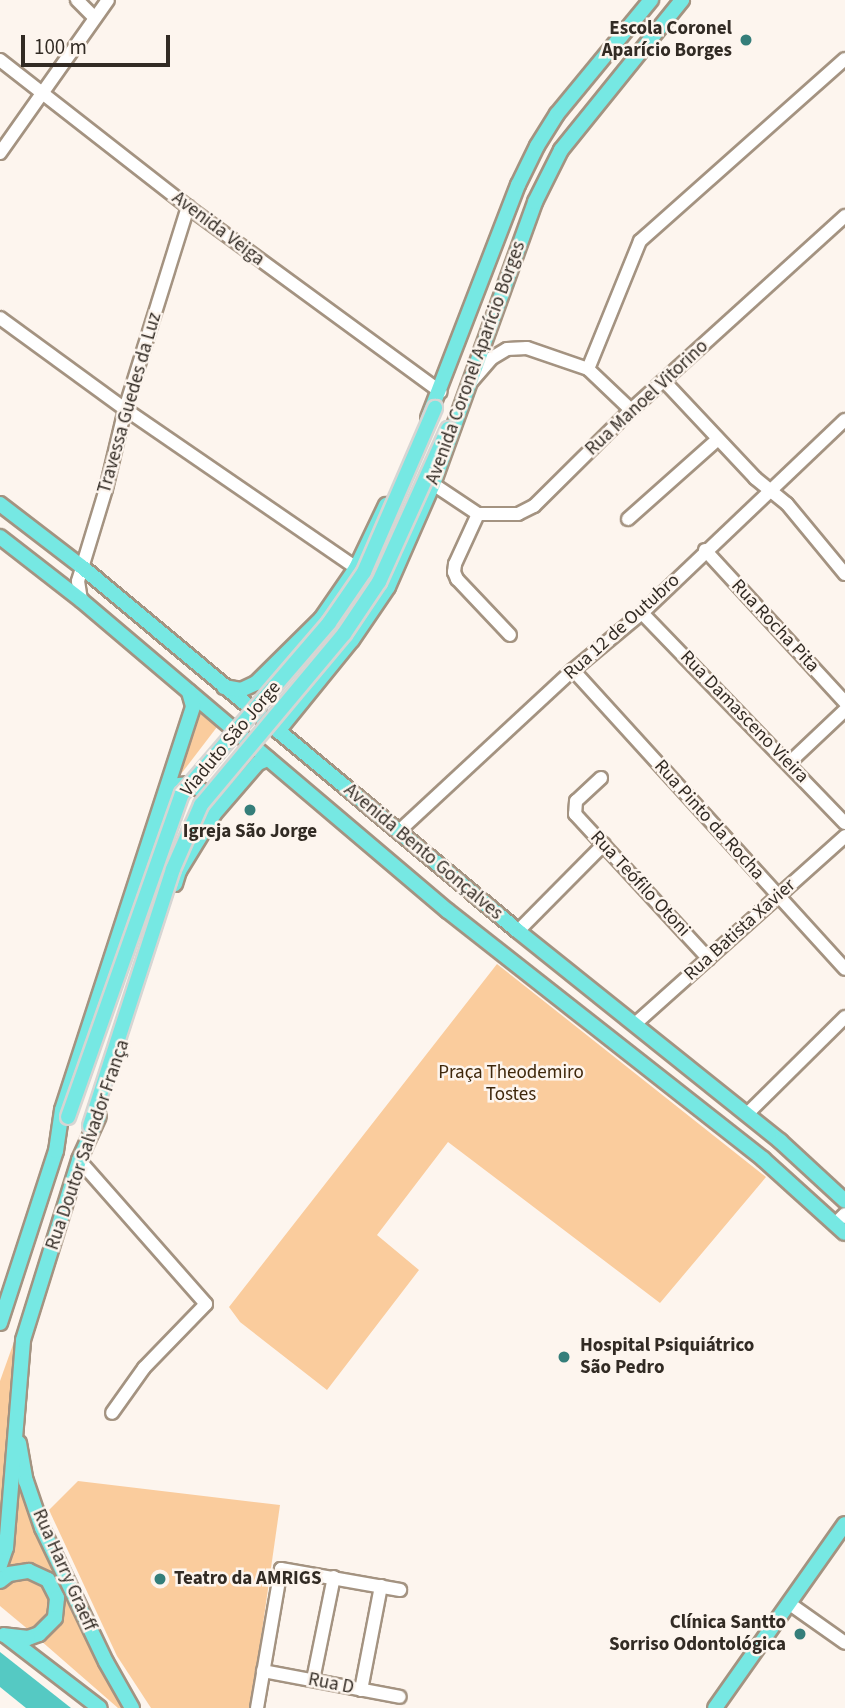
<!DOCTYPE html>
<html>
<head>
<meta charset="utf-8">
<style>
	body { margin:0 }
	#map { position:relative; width:845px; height:1708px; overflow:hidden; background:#fdf5ee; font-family:"Source Sans 3",sans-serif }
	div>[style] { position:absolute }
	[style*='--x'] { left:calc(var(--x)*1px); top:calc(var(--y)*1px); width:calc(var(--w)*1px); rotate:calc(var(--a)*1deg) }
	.green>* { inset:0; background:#facc9d }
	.water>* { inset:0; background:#55c9c3 }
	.roads { filter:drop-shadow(2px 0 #a49381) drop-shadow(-2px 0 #a49381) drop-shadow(0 2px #a49381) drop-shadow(0 -2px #a49381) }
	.minor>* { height:12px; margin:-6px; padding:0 6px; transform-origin:6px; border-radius:6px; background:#fff }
	.major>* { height:14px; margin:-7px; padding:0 7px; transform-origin:7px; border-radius:7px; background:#76e8e3 }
	.bridges { filter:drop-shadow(2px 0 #d6d5d3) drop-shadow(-2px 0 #d6d5d3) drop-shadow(0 2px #d6d5d3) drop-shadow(0 -2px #d6d5d3) }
	.major-bridge>* { height:14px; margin:-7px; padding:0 7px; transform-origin:7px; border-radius:7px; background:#76e8e3 }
	.dots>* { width:19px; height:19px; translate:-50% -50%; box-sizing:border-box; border:4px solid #fdf5ee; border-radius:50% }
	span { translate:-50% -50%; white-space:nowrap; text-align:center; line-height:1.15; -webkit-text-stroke:5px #fdf5ee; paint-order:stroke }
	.poi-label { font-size:19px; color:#322b24; font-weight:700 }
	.right { translate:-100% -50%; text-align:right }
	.left { translate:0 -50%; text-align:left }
	.street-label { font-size:19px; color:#322b24 }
	.park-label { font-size:19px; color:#3f280c }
	.scale { position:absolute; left:21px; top:35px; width:149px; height:32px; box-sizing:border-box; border:4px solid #322b24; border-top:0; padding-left:9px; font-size:21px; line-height:24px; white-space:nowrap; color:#322b24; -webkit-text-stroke:5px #fdf5ee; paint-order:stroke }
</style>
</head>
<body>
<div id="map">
	<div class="green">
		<i style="clip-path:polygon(198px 712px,217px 727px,181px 774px)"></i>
		<i style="clip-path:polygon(497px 964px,766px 1177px,660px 1303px,448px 1142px,377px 1235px,419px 1270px,327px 1390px,240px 1322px,229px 1307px)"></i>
		<i style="clip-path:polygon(15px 1339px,4px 1477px,0 1526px,0 1381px)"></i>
		<i style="clip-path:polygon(78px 1481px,280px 1505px,251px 1708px,151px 1708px,117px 1656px,49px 1510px)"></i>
		<i style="clip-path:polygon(16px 1489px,24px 1490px,37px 1530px,99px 1664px,124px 1708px,118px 1708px,40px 1640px,60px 1622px,63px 1598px,59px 1585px,41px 1569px,30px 1565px,6px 1569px,13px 1549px)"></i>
		<i style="clip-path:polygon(28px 1577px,43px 1584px,49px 1591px,51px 1609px,44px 1624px,30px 1631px,0 1606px,0 1590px,4px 1585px,11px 1580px)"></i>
	</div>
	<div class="water">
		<i style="clip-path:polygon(0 1652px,71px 1708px,26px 1708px,0 1687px)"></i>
	</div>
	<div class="roads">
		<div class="minor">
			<i style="--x:77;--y:0;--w:25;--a:45"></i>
			<i style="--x:0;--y:60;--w:239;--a:38"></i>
			<i style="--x:188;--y:207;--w:313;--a:36.2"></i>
			<i style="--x:0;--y:153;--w:187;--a:-54.8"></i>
			<i style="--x:0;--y:318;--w:155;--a:36.1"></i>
			<i style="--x:125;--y:409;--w:280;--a:34.5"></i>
			<i style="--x:588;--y:369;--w:138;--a:-67.9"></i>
			<i style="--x:640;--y:241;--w:274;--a:-41.6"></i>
			<i style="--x:472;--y:381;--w:30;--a:-49"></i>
			<i style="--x:492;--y:358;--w:17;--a:-31"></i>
			<i style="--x:507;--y:349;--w:20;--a:-3"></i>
			<i style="--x:527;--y:348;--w:65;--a:19"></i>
			<i style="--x:588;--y:369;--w:59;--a:43.6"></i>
			<i style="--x:664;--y:381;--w:133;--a:46.8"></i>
			<i style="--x:755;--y:478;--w:41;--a:39.1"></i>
			<i style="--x:787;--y:504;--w:91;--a:50.4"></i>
			<i style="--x:433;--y:484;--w:54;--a:33.7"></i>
			<i style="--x:478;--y:514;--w:40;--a:0"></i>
			<i style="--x:518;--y:514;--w:18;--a:-27"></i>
			<i style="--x:534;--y:506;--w:136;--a:-44.7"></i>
			<i style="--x:631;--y:410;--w:289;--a:-42.2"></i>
			<i style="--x:478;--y:514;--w:55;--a:114.7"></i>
			<i style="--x:455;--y:564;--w:8;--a:97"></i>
			<i style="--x:454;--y:572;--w:8;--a:67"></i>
			<i style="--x:457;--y:579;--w:77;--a:46.6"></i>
			<i style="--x:628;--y:519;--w:120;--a:-41.6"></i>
			<i style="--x:705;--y:550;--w:207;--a:47.4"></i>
			<i style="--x:81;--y:600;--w:19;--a:-99"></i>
			<i style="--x:78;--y:581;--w:96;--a:-73.1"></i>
			<i style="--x:106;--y:489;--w:82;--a:-76.6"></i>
			<i style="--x:125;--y:409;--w:212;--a:-72.7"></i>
			<i style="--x:642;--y:613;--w:292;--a:46"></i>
			<i style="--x:573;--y:670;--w:404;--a:47.7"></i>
			<i style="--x:790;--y:762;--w:76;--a:-43.4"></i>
			<i style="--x:601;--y:778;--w:34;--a:137"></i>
			<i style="--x:576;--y:801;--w:13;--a:94"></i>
			<i style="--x:575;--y:814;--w:197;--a:47.3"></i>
			<i style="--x:398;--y:832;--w:238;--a:-42.8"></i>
			<i style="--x:573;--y:670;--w:89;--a:-39.6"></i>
			<i style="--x:642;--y:613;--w:280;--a:-43.6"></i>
			<i style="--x:518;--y:931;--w:122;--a:-45.3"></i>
			<i style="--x:635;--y:1024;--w:282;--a:-41.8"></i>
			<i style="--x:747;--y:1114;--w:138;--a:-44.7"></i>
			<i style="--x:79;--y:1160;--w:192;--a:48.6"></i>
			<i style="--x:206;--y:1304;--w:89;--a:134.1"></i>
			<i style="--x:144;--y:1368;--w:55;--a:125.4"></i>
			<i style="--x:835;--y:1224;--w:14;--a:-45"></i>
			<i style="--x:790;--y:1604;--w:67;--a:35.3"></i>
			<i style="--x:263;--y:1671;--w:139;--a:10.7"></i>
			<i style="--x:313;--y:1680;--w:105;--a:-78.5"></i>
			<i style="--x:361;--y:1690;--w:106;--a:-79.1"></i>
			<i style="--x:257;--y:1708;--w:141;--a:-80.2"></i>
			<i style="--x:281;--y:1569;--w:121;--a:10"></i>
		</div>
		<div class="major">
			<i style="--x:428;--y:418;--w:250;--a:-68.9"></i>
			<i style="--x:518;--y:185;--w:43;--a:-64"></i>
			<i style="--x:537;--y:146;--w:38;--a:-58"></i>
			<i style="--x:557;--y:114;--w:148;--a:-50.5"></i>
			<i style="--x:0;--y:504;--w:103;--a:37.5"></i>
			<i style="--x:82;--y:567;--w:568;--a:39.86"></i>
			<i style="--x:518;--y:931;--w:336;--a:38.7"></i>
			<i style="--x:780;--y:1141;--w:88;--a:42.7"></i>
			<i style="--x:0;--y:537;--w:103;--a:37.9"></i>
			<i style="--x:81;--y:600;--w:481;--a:40.3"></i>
			<i style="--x:448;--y:911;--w:401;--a:38.2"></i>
			<i style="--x:763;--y:1159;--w:110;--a:42.1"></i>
			<i style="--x:224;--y:687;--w:17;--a:10"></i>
			<i style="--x:241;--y:690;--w:17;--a:-25"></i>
			<i style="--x:256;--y:683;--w:91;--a:-44.6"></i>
			<i style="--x:321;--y:619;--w:62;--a:-55.5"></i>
			<i style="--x:356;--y:568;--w:70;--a:-64.5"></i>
			<i style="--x:278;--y:731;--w:117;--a:-50.9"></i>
			<i style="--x:352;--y:640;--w:64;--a:-55.8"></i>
			<i style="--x:388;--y:587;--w:112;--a:-66.4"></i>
			<i style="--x:433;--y:484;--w:300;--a:-70.1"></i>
			<i style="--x:535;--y:202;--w:58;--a:-63.4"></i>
			<i style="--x:561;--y:150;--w:193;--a:-51.1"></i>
			<i style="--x:168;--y:786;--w:25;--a:-5"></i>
			<i style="--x:193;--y:784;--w:18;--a:38"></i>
			<i style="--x:207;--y:795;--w:12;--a:66"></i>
			<i style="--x:175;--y:884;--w:14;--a:-73"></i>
			<i style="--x:179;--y:871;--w:67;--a:-58.4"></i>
			<i style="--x:214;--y:814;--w:67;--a:-49.2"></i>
			<i style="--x:258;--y:763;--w:11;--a:-22"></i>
			<i style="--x:0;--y:1323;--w:181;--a:-72"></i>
			<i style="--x:56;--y:1151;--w:41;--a:-81.7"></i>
			<i style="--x:62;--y:1110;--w:425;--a:-72"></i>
			<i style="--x:193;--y:706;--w:15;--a:-106"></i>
			<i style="--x:19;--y:1443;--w:39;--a:80"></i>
			<i style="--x:26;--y:1481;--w:50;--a:71.2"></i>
			<i style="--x:42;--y:1528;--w:148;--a:64.5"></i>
			<i style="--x:106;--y:1662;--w:53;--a:60.5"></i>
			<i style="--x:0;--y:1565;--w:18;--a:-71"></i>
			<i style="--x:6;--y:1548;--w:209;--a:-85.3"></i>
			<i style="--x:23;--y:1340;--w:189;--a:-72.7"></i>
			<i style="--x:79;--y:1160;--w:48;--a:-65.6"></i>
			<i style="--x:0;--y:1581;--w:11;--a:-38"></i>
			<i style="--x:9;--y:1574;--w:20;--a:-9"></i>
			<i style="--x:29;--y:1571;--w:21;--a:25"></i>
			<i style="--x:48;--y:1580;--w:20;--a:63"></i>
			<i style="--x:57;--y:1598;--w:20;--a:96"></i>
			<i style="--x:55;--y:1618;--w:23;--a:135"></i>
			<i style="--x:39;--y:1634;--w:12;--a:160"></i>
			<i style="--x:28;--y:1638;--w:24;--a:-173"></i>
			<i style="--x:6;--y:1636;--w:118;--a:37.5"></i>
			<i style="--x:715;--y:1708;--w:225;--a:-54.8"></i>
		</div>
	</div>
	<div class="bridges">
		<div class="major-bridge">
			<i style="--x:68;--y:1117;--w:343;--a:-70.6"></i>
			<i style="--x:182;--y:794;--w:225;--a:-49.3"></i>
			<i style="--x:329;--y:623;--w:62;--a:-55.5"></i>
			<i style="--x:364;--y:572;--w:179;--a:-66.6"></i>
			<i style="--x:90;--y:1126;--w:270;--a:-72.1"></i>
			<i style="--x:173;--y:869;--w:70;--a:-66.4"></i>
			<i style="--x:201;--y:805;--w:223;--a:-50.1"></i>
			<i style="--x:344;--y:634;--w:63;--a:-56.1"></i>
			<i style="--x:379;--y:582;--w:168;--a:-65.7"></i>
		</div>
	</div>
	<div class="dots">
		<i style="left:746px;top:40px;background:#357e7a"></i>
		<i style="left:250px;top:810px;background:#357e7a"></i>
		<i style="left:564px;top:1357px;background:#357e7a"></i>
		<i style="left:160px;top:1579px;background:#357e7a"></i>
		<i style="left:800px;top:1634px;background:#357e7a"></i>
	</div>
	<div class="poi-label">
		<span class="right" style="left:732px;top:40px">Escola Coronel<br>Aparício Borges</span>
		<span style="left:250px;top:832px">Igreja São Jorge</span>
		<span class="left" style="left:580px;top:1357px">Hospital Psiquiátrico<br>São Pedro</span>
		<span class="left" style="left:174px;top:1579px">Teatro da AMRIGS</span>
		<span class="right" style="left:786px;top:1634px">Clínica Santto<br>Sorriso Odontológica</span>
	</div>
	<div class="street-label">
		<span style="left:218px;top:229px;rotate:37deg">Avenida Veiga</span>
		<span style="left:476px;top:363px;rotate:-70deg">Avenida Coronel Aparício Borges</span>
		<span style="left:647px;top:398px;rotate:-43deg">Rua Manoel Vitorino</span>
		<span style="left:130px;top:403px;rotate:-74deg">Travessa Guedes da Luz</span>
		<span style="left:775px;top:626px;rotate:47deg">Rua Rocha Pita</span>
		<span style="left:622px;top:627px;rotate:-42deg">Rua 12 de Outubro</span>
		<span style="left:744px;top:717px;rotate:46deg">Rua Damasceno Vieira</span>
		<span style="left:231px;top:739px;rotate:-50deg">Viaduto São Jorge</span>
		<span style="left:709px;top:820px;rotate:48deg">Rua Pinto da Rocha</span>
		<span style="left:423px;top:852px;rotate:40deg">Avenida Bento Gonçalves</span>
		<span style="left:640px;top:884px;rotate:47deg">Rua Teófilo Otoni</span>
		<span style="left:740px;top:930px;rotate:-42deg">Rua Batista Xavier</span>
		<span style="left:88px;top:1145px;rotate:-71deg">Rua Doutor Salvador França</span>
		<span style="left:64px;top:1570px;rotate:66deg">Rua Harry Graeff</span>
		<span style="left:331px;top:1684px;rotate:11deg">Rua D</span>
	</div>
	<div class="park-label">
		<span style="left:511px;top:1084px">Praça Theodemiro<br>Tostes</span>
	</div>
	<div class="scale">100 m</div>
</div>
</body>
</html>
